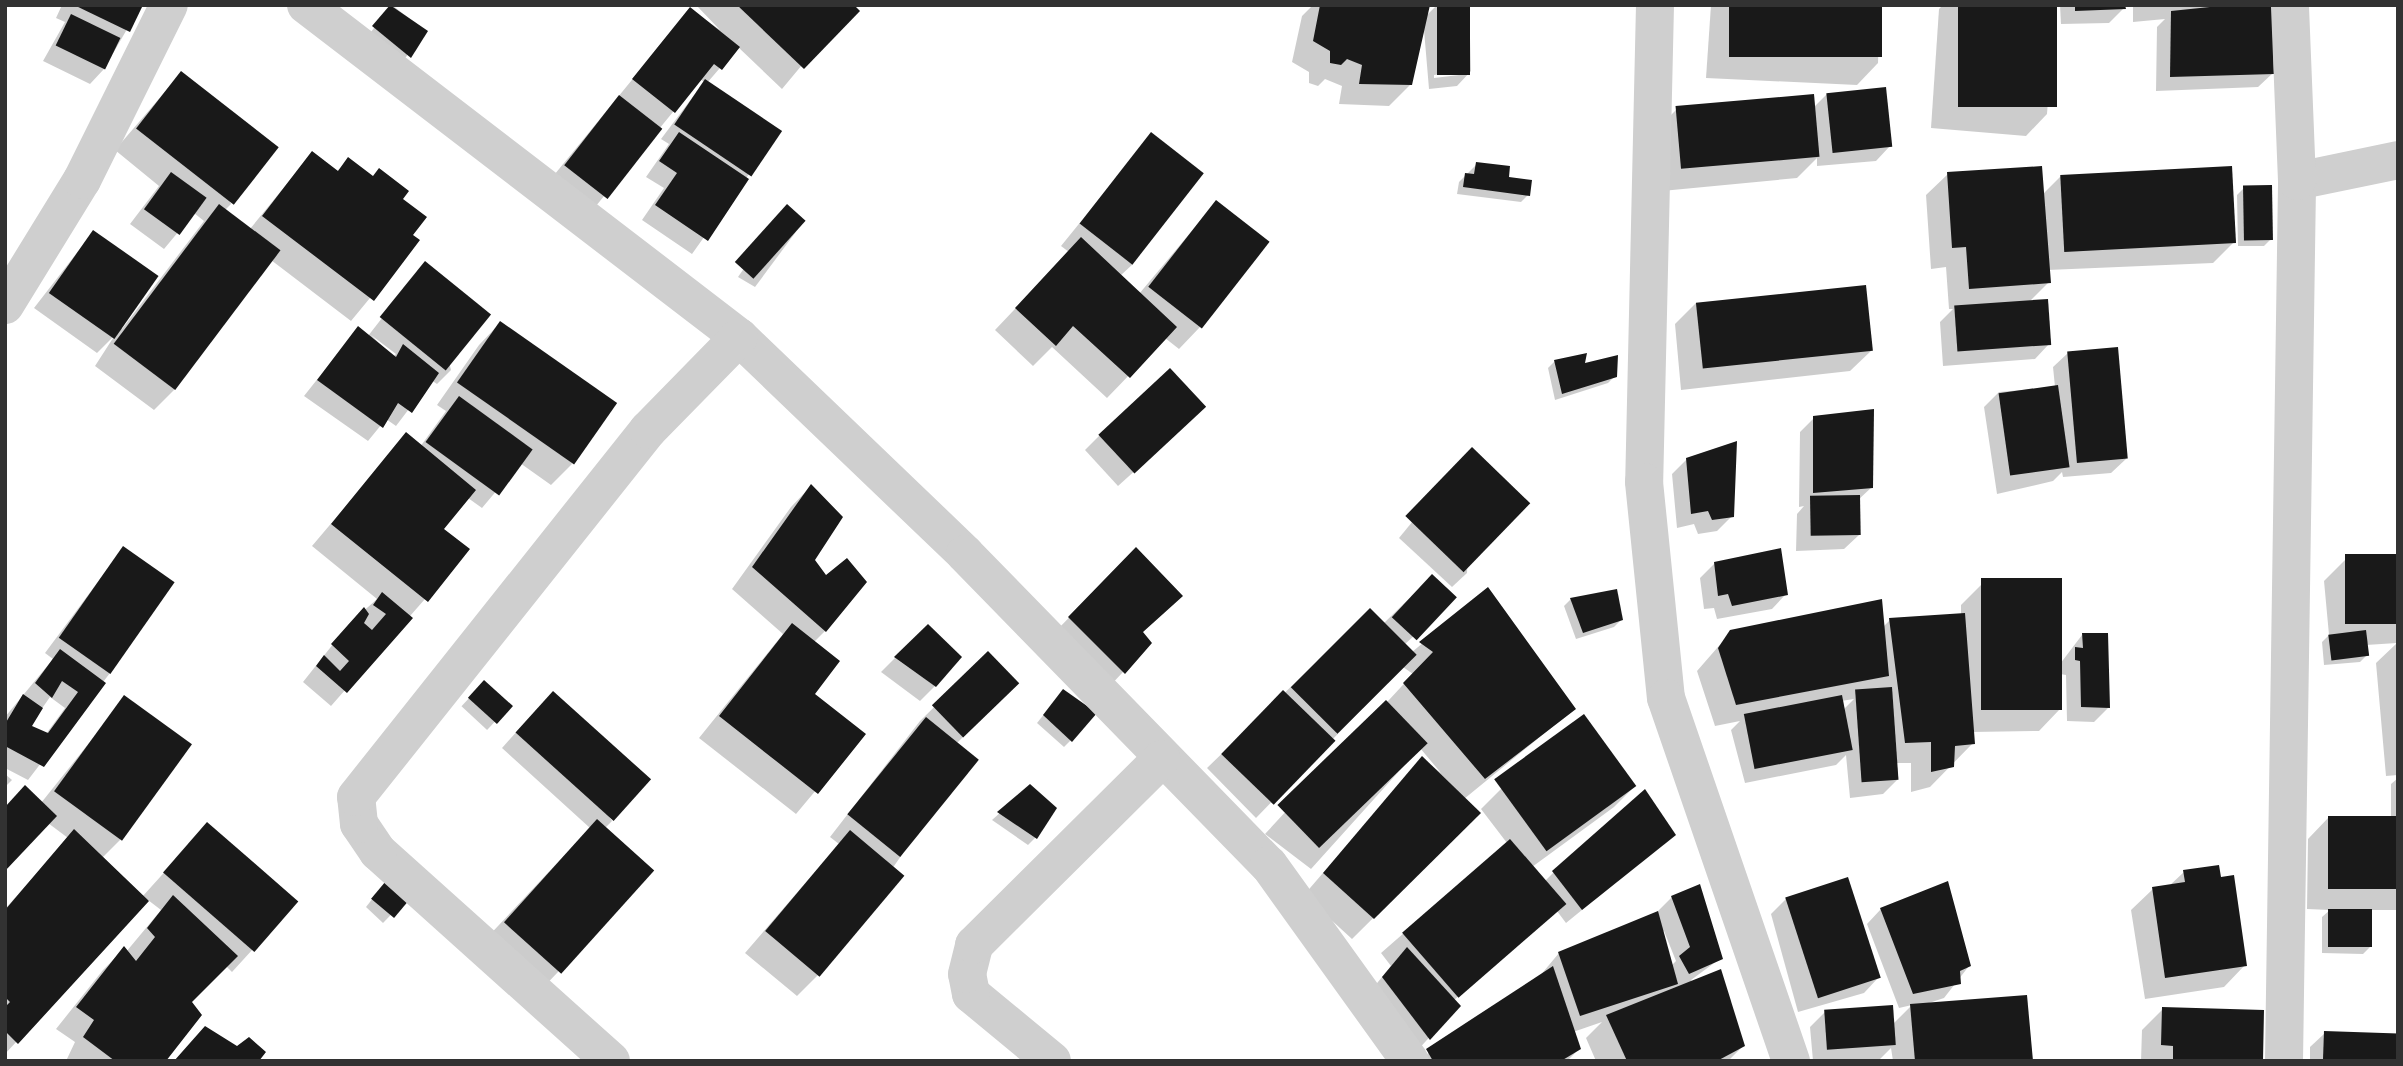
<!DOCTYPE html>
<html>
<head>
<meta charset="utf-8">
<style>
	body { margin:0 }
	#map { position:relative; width:2403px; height:1066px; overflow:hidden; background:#fff; font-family:Cabin,sans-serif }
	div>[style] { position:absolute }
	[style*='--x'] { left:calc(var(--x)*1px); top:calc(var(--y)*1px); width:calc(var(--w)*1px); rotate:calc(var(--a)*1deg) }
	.shadow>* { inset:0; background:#0003; transform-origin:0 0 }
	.building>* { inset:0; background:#191919; transform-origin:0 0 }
	.minor>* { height:38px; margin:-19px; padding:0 19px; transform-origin:19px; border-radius:19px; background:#cfcfcf }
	span { translate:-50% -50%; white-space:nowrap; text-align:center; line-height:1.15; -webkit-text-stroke:7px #fff; paint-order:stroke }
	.frame { position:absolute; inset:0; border:7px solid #323232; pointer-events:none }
</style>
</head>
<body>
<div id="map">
	<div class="shadow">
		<i style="clip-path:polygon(62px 5px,141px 5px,104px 69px,90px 84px,43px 61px,65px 22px,56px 18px)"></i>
		<i style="left:392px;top:5px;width:43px;height:39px;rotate:38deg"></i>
		<i style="clip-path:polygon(696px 5px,852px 5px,782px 89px,738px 47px,707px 83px,779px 132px,692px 254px,642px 220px,664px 188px,646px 177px,669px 144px,661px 139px,704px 82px,700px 79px,591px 212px,550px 180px,690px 9px,720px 30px)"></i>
		<i style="clip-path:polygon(evenodd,1313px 5px,1428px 5px,1426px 16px,1437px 5px,1469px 5px,1471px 71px,1457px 86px,1429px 89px,1424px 30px,1411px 84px,1389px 106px,1339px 104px,1342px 86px,1325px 79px,1318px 86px,1309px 83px,1309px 72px,1292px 62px,1302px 16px,1313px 5px,1459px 72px,1459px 75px,1434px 78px,1434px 75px,1459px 72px)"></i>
		<i style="clip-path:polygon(1711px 5px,1880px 5px,1878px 63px,1857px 85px,1706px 78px)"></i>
		<i style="clip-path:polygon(1943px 5px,2055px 5px,2047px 114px,2026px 136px,1931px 128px,1939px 9px)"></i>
		<i style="clip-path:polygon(2060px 5px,2124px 5px,2124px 8px,2109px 23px,2061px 24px)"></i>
		<i style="clip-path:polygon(2133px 5px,2216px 5px,2211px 10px,2223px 10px,2223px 5px,2273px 5px,2273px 73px,2258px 87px,2156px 91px,2157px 27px,2165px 19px,2133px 22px)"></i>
		<i style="clip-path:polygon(181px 73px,231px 204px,225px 210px,250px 229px,312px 153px,336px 172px,349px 160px,401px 199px,411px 236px,417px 241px,351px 321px,271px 260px,175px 389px,154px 410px,95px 366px,115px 335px,97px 353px,34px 308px,93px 232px,122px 329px,204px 221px,194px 213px,164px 249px,130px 224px,159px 186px,115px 150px)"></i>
		<i style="clip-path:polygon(1827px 94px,1890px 146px,1876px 161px,1817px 166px,1817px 158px,1797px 178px,1662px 191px,1656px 130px,1677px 109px,1813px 108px)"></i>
		<i style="clip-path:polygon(1151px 135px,1133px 264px,1120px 276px,1139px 294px,1216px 202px,1200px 327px,1179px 349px,1165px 338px,1107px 398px,1052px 347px,1033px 366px,995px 330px,1069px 252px,1061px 246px)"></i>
		<i style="clip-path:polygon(1477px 164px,1507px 179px,1528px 195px,1521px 202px,1457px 194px,1459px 182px)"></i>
		<i style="clip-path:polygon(1948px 174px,2043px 194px,2061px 176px,2234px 242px,2213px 263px,2048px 270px,2049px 282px,2029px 302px,2049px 344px,2035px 359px,1943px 366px,1940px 322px,1953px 309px,1949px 309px,1946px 267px,1931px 269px,1926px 195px)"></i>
		<i style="clip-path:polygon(2244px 188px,2271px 239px,2264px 246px,2238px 246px,2237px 195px)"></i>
		<i style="clip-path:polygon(787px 207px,804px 221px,755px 287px,738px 277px)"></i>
		<i style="clip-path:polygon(evenodd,425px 263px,451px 370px,437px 384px,431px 380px,396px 426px,386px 419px,368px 441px,304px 396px,358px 328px,368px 336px,425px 263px,371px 335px,396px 354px,393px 357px,371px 335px)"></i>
		<i style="clip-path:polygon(1696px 303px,1872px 350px,1850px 371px,1681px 390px,1675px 324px)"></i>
		<i style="clip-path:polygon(500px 323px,572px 464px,551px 485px,520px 463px,482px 508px,468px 498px,442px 529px,468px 550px,331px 706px,303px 682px,349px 624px,377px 599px,312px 546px,406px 435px,420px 447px,446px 411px,437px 405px,479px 345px)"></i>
		<i style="clip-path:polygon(2068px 353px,2126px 459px,2111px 473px,2063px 477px,2062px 472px,2053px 481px,1997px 494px,1984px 407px,1999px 392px,2055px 387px,2053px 367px)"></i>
		<i style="clip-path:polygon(1555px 361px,1583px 366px,1615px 376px,1608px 383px,1555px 400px,1548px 368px)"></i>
		<i style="clip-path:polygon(1814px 418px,1872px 487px,1858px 500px,1859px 535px,1844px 549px,1796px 551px,1797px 514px,1804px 506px,1799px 507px,1800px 432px)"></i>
		<i style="clip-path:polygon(1189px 422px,1118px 486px,1085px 450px,1100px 435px)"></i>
		<i style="clip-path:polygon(1472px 449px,1467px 573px,1452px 587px,1399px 538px)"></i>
		<i style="clip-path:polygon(1687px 459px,1732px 516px,1717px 531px,1698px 534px,1694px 524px,1677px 528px,1672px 474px)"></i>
		<i style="clip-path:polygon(811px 486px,812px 560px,826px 577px,825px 631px,814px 642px,812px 694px,863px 734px,796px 814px,699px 738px,783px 634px,732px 589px,791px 507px)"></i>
		<i style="clip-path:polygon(evenodd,123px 548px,110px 673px,28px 780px,5px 768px,5px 717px,53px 659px,45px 653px,123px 548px,50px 697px,65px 708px,46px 734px,29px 727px,50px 697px)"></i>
		<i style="clip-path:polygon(1136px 549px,1141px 632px,1150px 643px,1109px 687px,1055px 632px)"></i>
		<i style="clip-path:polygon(2398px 556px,2398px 775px,2386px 776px,2376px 663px,2397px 643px,2366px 645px,2367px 655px,2360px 662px,2324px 665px,2322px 642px,2329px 635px,2324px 581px,2345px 560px)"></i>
		<i style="clip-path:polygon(1715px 563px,1786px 594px,1772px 609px,1717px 619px,1714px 608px,1704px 609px,1700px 578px)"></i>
		<i style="clip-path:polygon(1432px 576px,1440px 612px,1404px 645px,1412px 652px,1488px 589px,1574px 709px,1464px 799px,1479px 813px,1352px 939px,1304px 895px,1422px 758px,1441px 773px,1420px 748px,1311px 869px,1265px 834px,1413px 674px,1403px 667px,1256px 818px,1207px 768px,1370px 610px,1383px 624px)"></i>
		<i style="clip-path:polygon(evenodd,1982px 584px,2060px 664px,2082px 635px,2108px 708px,2094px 722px,2067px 721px,2066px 675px,2060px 674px,2060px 709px,2039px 731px,1972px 732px,1973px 743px,1930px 787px,1911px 792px,1911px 763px,1896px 763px,1898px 779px,1883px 794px,1850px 798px,1846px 755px,1836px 765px,1745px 783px,1731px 730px,1740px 721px,1715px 726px,1697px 671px,1731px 632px,1883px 627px,1890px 620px,1961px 615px,1961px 605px,1982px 584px,1854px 699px,1843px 710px,1841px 701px,1854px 699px)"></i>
		<i style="clip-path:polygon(1571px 599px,1621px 620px,1614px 627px,1576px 639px,1564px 606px)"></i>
		<i style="clip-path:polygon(988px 654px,1017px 683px,956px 744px,901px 856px,818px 975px,797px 996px,745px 953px,839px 844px,830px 837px,920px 721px)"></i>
		<i style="clip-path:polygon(895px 658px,935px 686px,920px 701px,881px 672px)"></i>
		<i style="left:484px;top:682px;width:35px;height:33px;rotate:43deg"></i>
		<i style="clip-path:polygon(125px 698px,120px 840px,102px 858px,142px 897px,207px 825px,296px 902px,232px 972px,226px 966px,189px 1002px,164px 1061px,66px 1061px,75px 1042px,56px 1029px,103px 970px,124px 949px,126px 952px,161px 910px,148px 900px,5px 1054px,5px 909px,68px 838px,48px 823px,41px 803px)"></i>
		<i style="clip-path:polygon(1057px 698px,1071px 740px,1064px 747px,1037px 723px)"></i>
		<i style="clip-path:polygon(538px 708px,612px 821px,605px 828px,558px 972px,537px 994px,482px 943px,590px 828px,502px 748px)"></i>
		<i style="clip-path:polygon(5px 774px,12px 780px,5px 787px)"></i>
		<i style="clip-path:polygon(2398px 778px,2398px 910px,2370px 910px,2370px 947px,2363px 954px,2322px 953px,2322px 917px,2330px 910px,2307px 909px,2308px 839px,2329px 817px,2391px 818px,2391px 784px)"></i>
		<i style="clip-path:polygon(1030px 786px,1035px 838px,1028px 845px,992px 820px)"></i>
		<i style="clip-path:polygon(1635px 786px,1614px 807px,1532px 867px,1544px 882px,1554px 872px,1674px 835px,1566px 923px,1557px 911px,1453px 1001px,1458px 1006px,1415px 1053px,1369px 993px,1391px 966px,1381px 953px,1507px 843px,1481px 809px,1502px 788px)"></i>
		<i style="clip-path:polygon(2184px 872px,2245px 965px,2224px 987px,2145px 999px,2131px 910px,2153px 889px,2169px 886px)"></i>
		<i style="clip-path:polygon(384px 884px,411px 894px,383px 923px,366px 907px)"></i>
		<i style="clip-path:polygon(evenodd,1672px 897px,1721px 958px,1691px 980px,1743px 1046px,1728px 1061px,1596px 1061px,1586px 1038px,1602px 1022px,1573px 1032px,1579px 1049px,1567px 1061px,1417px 1061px,1539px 977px,1559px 953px,1657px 912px,1672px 897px,1664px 931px,1676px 961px,1671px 966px,1662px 932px,1664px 931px)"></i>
		<i style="clip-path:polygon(1786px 899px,1878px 978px,1864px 993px,1798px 1012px,1771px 914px)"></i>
		<i style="clip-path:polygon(1881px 909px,1969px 966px,1944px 998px,1923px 1005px,2032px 1061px,1893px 1061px,1891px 1048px,1880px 1059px,1813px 1061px,1810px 1027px,1825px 1012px,1893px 1024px,1912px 1005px,1899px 1008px,1867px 924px)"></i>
		<i style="clip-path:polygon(2163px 1009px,2261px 1061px,2141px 1061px,2142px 1030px)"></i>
		<i style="clip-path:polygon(2325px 1033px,2398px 1061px,2310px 1061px,2310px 1047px)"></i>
	</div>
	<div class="building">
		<i style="clip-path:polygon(74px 5px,143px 5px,130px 32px)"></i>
		<i style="clip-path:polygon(390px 5px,428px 31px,411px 58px,372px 26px)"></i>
		<i style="clip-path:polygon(737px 5px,854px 5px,860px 11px,804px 69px)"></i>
		<i style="clip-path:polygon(1320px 5px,1430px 5px,1412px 85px,1359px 84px,1362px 65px,1347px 59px,1341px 65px,1330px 63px,1330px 51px,1313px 41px)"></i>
		<i style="left:1437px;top:5px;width:33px;height:70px"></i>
		<i style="left:1729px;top:5px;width:153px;height:52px"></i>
		<i style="left:1958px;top:5px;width:99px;height:102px"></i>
		<i style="clip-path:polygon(2075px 5px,2125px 5px,2126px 9px,2075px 11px)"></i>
		<i style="clip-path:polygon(2229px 5px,2272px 6px,2274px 74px,2170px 77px,2171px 11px)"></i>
		<i style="clip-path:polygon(690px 7px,740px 47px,722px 70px,714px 64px,675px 113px,632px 79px)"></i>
		<i style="left:71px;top:14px;width:55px;height:35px;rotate:26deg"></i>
		<i style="left:181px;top:71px;width:124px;height:73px;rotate:38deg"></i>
		<i style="left:705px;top:79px;width:93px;height:55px;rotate:34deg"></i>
		<i style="left:1886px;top:87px;width:60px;height:60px;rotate:84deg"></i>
		<i style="left:1814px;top:94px;width:63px;height:139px;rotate:85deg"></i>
		<i style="left:619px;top:95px;width:55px;height:89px;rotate:38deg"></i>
		<i style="clip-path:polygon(679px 132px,749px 179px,708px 241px,655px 205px,677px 173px,659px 161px)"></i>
		<i style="left:1151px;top:132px;width:67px;height:116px;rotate:38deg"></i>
		<i style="clip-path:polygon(312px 151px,338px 171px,348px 157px,373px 176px,379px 168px,409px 191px,403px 199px,427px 217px,413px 235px,420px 240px,374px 301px,262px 216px)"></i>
		<i style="clip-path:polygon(1476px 162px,1510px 166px,1509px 177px,1532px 180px,1530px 196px,1463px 187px,1465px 173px,1474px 174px)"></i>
		<i style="clip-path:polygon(2042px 166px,2051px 283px,1969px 289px,1966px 247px,1952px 248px,1947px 172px)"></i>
		<i style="left:2232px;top:166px;width:77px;height:172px;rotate:87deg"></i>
		<i style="left:171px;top:172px;width:44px;height:46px;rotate:36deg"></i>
		<i style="left:2272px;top:185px;width:55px;height:29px;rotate:89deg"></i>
		<i style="left:1216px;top:200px;width:68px;height:110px;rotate:38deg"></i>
		<i style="left:219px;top:204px;width:77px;height:175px;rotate:37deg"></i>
		<i style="left:787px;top:204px;width:25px;height:78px;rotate:42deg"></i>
		<i style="left:93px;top:230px;width:80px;height:77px;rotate:35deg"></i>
		<i style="clip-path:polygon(1081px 237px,1177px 327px,1130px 378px,1073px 326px,1056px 346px,1015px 308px)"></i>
		<i style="left:425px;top:261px;width:85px;height:72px;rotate:39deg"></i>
		<i style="left:1866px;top:285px;width:66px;height:171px;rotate:84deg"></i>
		<i style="left:2048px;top:299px;width:46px;height:94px;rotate:86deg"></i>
		<i style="left:500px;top:321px;width:143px;height:75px;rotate:35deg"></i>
		<i style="clip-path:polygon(358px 326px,396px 357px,403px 344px,439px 373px,412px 413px,398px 403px,383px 428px,317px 380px)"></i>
		<i style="left:2118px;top:347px;width:112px;height:51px;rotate:85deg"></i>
		<i style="clip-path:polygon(1587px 353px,1585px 363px,1618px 355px,1617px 377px,1562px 394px,1554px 360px)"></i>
		<i style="left:1170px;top:368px;width:53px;height:98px;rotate:47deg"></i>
		<i style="left:2058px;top:385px;width:83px;height:60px;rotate:82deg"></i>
		<i style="left:459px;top:396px;width:91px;height:57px;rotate:36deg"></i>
		<i style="clip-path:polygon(1874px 409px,1873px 488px,1813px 493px,1813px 416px)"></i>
		<i style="clip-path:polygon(406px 432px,476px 490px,444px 529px,470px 549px,428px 602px,331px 524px)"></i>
		<i style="clip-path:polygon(1737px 441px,1734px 517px,1712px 520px,1708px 511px,1691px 514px,1686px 458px)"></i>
		<i style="left:1472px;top:447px;width:81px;height:96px;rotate:44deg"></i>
		<i style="clip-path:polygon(811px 484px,843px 517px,815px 560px,826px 575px,847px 558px,867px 582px,826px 632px,752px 567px)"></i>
		<i style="left:1860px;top:495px;width:40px;height:50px;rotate:89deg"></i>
		<i style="left:123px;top:546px;width:63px;height:112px;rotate:35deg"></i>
		<i style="clip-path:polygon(1136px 547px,1183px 596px,1143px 632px,1152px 643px,1125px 674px,1068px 617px)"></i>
		<i style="clip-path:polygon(1781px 548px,1788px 595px,1732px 606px,1728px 594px,1718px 596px,1714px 562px)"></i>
		<i style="left:2398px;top:554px;width:70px;height:53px;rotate:90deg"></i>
		<i style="left:1432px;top:574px;width:34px;height:59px;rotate:43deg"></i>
		<i style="left:2062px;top:578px;width:132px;height:81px;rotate:90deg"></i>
		<i style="clip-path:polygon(1488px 587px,1576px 709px,1485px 779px,1403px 683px,1433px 652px,1419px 642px)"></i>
		<i style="clip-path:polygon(1617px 589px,1623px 620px,1583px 633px,1570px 598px)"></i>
		<i style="clip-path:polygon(382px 592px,413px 618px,347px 693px,316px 666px,324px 655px,340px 671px,349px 661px,331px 644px,364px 607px,369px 614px,364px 623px,372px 630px,386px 614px,373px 605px)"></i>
		<i style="clip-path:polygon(1882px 599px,1889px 676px,1736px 705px,1718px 648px,1730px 630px)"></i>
		<i style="left:1370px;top:608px;width:66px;height:112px;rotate:45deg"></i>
		<i style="clip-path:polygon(1965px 613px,1975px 744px,1955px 746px,1954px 767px,1931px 772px,1931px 742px,1905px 743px,1889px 618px)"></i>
		<i style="clip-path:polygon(792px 623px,840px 661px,815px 694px,866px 734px,818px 794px,719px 716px)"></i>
		<i style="clip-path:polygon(928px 624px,962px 657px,936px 687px,894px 657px)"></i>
		<i style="left:2366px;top:630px;width:26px;height:38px;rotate:83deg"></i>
		<i style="clip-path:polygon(2082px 633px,2108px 633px,2110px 708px,2081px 707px,2080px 661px,2075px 660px,2075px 647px,2083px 648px)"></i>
		<i style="clip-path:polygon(60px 649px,106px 683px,44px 767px,5px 746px,5px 724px,23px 694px,43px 708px,32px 726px,48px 733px,78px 692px,62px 681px,52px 698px,35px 683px)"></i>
		<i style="left:988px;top:651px;width:45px;height:78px;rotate:46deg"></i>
		<i style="left:484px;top:680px;width:39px;height:24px;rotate:42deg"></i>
		<i style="left:1892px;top:687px;width:93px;height:37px;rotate:86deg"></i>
		<i style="clip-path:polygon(1063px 689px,1097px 713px,1072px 742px,1043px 715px)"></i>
		<i style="left:1283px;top:690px;width:73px;height:89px;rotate:44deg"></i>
		<i style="left:553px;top:691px;width:132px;height:56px;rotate:42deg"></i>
		<i style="left:124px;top:695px;width:84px;height:119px;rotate:36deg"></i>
		<i style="left:1842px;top:695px;width:56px;height:100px;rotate:79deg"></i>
		<i style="left:1386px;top:700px;width:60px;height:151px;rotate:46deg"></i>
		<i style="left:1584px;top:714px;width:89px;height:111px;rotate:54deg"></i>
		<i style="left:926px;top:717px;width:68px;height:125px;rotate:39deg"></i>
		<i style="clip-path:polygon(1422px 756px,1481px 813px,1374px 919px,1323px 873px)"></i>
		<i style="clip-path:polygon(1030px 784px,1057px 808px,1037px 839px,997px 812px)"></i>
		<i style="clip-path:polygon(25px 785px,57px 816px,5px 871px,5px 807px)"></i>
		<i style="clip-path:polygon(1645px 789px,1676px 835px,1582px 910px,1552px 871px)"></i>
		<i style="left:2328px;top:816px;width:70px;height:73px"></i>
		<i style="left:597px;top:819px;width:77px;height:139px;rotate:42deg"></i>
		<i style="left:207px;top:822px;width:121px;height:67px;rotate:41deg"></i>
		<i style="clip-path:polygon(74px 829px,149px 901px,18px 1044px,5px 1031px,5px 1007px,10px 1002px,5px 997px,5px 910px)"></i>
		<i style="left:850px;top:830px;width:71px;height:132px;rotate:40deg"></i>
		<i style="left:1510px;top:839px;width:86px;height:143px;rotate:49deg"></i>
		<i style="clip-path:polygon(2219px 865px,2221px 877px,2234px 875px,2247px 966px,2165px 978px,2152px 887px,2185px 882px,2183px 870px)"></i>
		<i style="left:391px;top:875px;width:30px;height:31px;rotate:40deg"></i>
		<i style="left:1848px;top:877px;width:106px;height:66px;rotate:72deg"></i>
		<i style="clip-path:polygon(1948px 881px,1971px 966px,1960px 971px,1961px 984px,1913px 994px,1880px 908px)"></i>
		<i style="clip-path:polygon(1700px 884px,1723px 959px,1689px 974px,1679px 956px,1690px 947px,1671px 896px)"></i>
		<i style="clip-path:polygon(173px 895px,238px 956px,192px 1002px,202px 1015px,166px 1061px,115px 1061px,83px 1037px,94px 1020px,76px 1007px,124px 946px,136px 961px,155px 937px,147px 928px)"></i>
		<i style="left:2328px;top:909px;width:44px;height:38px"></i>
		<i style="clip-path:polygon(1658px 911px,1678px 984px,1580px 1016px,1558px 952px)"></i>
		<i style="clip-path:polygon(1407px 947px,1461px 1006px,1430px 1040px,1382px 977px)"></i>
		<i style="clip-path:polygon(1553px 966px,1581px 1049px,1561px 1061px,1433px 1061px,1426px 1049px)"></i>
		<i style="clip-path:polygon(1721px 969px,1745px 1046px,1717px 1061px,1627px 1061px,1606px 1015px)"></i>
		<i style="clip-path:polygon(2027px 995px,2033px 1061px,1915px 1061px,1910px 1004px)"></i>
		<i style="left:1893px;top:1005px;width:40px;height:69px;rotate:86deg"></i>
		<i style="clip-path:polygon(2162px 1007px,2264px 1010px,2263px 1061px,2173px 1061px,2173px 1046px,2161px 1045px)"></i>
		<i style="clip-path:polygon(205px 1026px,237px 1046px,249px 1037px,266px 1052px,259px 1061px,174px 1061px)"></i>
		<i style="left:2324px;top:1031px;width:74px;height:30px;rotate:2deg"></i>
	</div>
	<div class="minor">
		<i style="--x:306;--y:5;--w:546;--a:37.48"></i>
		<i style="--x:739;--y:337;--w:313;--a:43.8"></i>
		<i style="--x:965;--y:554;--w:435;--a:45.7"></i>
		<i style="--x:1269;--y:865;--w:241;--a:54.3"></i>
		<i style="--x:1655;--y:5;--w:477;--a:91.3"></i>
		<i style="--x:1644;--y:482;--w:217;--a:84.2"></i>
		<i style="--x:1666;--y:698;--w:384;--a:71"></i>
		<i style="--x:2297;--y:181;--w:103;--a:-11.7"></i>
		<i style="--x:5;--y:305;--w:147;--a:-58.4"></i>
		<i style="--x:82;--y:180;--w:195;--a:-63.6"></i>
		<i style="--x:611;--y:1061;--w:313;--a:-138.1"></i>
		<i style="--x:378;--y:852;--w:34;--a:-124"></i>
		<i style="--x:359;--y:824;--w:27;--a:-96"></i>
		<i style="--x:356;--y:797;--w:469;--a:-51.5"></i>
		<i style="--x:648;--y:430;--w:130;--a:-45.6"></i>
		<i style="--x:1052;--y:1061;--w:105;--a:-140.4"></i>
		<i style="--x:971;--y:994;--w:20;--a:-101"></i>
		<i style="--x:967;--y:974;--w:30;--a:-76"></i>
		<i style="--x:974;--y:945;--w:264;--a:-44.8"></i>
		<i style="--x:2284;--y:1061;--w:880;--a:-89.15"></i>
		<i style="--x:2297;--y:181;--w:176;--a:-92.3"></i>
	</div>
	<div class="frame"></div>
</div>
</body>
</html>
